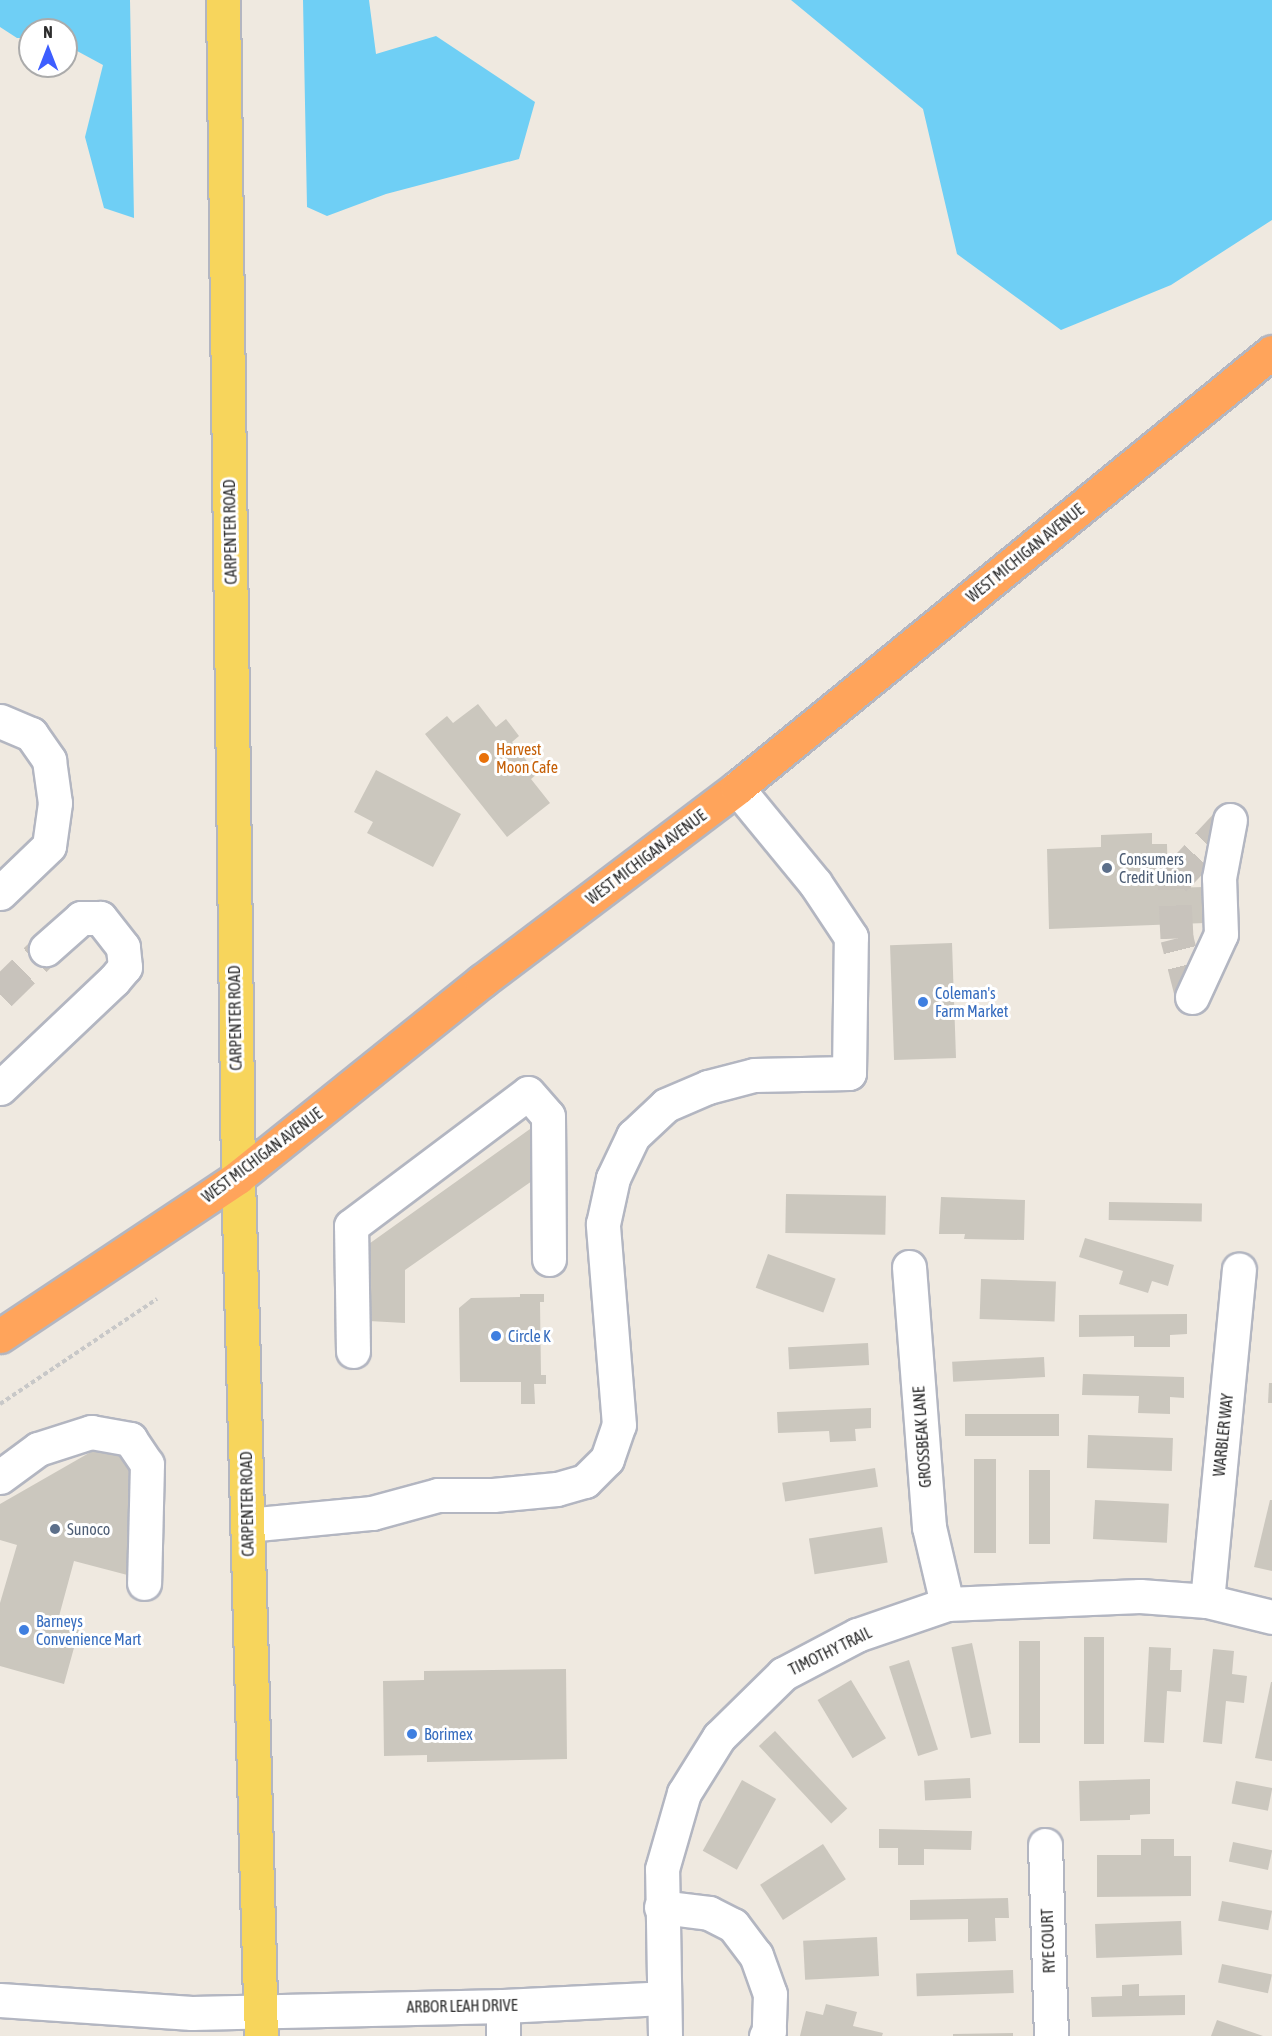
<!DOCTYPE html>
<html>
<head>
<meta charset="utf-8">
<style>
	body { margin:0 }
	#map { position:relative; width:1272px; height:2036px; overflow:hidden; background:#efe9e0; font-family:"Asap Condensed",sans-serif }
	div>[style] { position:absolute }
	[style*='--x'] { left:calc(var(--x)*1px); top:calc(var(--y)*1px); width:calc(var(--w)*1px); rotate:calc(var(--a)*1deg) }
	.water>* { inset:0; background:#6fcff5 }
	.building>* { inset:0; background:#cbc7be; transform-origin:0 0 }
	.minor-tunnel>* { height:33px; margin-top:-16.5px; transform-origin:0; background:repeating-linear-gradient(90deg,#c8c3bc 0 33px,transparent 0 49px) }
	.path>* { height:4px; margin-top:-2px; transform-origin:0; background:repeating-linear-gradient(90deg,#c8c8c8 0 4.5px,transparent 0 7.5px) }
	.roads { filter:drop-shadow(2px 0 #b3b6c1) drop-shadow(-2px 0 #b3b6c1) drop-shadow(0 2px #b3b6c1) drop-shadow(0 -2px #b3b6c1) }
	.minor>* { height:33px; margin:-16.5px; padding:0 16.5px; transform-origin:16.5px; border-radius:16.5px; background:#fff }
	.major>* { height:33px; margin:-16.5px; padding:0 16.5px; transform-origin:16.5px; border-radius:16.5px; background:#f7d55c }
	.highway>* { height:33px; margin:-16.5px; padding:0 16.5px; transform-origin:16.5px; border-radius:16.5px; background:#ffa45b }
	.dots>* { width:16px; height:16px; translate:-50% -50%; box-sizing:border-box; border:3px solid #fff; border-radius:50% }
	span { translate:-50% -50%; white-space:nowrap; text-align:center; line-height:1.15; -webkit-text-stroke:6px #fff; paint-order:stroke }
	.street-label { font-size:16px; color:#2d2d2d }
	.food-label { font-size:16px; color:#c56008 }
	.left { translate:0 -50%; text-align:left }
	.service-label { font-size:16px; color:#4e5e75 }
	.shop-label { font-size:16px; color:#366cbe }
	.north { position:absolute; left:18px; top:18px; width:60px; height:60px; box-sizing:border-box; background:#fff; border:2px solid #ababab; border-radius:50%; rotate:0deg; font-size:16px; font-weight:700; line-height:24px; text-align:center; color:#2d2d2d }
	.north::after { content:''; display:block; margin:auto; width:21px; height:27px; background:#3d5eff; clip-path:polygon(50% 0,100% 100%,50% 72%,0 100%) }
</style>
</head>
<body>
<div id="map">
	<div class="water">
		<i style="clip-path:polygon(0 0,130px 0,134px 218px,104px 208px,85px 137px,103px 65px,66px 45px,66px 30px,30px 30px,30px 38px,17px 38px,0 27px)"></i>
		<i style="clip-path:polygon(303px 0,369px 0,376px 54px,436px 36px,535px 102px,519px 159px,386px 194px,327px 216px,307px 207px)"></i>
		<i style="clip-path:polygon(791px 0,1272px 0,1272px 220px,1171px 285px,1061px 330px,957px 254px,923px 109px)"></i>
	</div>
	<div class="building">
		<i style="clip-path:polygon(478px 704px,496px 727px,506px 719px,519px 736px,512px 742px,537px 774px,531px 779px,550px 803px,507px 837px,425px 734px,447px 716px,453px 723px)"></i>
		<i style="clip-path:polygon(376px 770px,461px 814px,433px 867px,367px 833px,373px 822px,354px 812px)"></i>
		<i style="clip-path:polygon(1152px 833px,1152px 844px,1167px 844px,1168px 888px,1204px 887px,1205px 923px,1049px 929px,1047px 849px,1101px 847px,1101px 835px)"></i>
		<i style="left:952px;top:943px;width:115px;height:62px;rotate:88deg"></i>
		<i style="clip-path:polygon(530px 1129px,532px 1181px,405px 1270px,405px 1323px,369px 1321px,366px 1246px)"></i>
		<i style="left:786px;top:1194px;width:100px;height:39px;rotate:1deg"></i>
		<i style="clip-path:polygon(941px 1197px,1025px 1200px,1024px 1240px,964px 1239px,965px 1234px,939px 1234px)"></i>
		<i style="left:1109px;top:1202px;width:93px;height:18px;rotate:1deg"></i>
		<i style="clip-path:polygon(1085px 1238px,1174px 1265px,1168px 1286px,1152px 1281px,1148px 1293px,1119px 1284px,1123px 1271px,1079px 1257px)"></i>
		<i style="left:768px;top:1254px;width:72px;height:36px;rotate:20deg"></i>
		<i style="left:981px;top:1279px;width:75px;height:40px;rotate:2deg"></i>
		<i style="clip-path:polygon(520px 1294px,544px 1294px,544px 1302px,540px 1302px,541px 1375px,546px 1375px,546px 1384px,534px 1384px,535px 1404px,521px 1404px,521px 1382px,460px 1382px,459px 1308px,471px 1298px,520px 1297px)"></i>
		<i style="clip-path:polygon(1187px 1314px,1187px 1334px,1170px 1335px,1170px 1347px,1134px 1347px,1134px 1336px,1079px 1337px,1079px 1315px)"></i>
		<i style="left:868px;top:1343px;width:22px;height:80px;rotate:87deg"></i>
		<i style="left:1044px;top:1357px;width:20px;height:92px;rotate:87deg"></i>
		<i style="clip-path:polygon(1083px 1374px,1184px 1377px,1184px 1398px,1170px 1397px,1170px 1414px,1138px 1413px,1139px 1396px,1082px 1395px)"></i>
		<i style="clip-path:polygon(1269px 1383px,1272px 1383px,1272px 1403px,1268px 1403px)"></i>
		<i style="clip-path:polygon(871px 1408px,871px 1428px,855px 1429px,856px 1441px,830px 1442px,829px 1431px,778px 1433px,777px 1412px)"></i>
		<i style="left:1059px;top:1414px;width:22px;height:94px;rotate:90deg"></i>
		<i style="left:1088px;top:1435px;width:85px;height:33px;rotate:2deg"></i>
		<i style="clip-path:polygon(103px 1445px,131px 1453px,135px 1577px,74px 1561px,58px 1620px,80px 1626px,64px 1684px,0 1666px,0 1603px,17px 1545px,0 1540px,0 1504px)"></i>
		<i style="left:974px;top:1459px;width:22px;height:94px"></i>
		<i style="left:875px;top:1468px;width:19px;height:94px;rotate:81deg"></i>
		<i style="left:1029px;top:1470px;width:21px;height:74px"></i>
		<i style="left:1095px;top:1500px;width:74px;height:39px;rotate:3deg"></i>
		<i style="clip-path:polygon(1270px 1500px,1272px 1500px,1272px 1571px,1254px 1567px)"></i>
		<i style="left:882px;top:1527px;width:36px;height:74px;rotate:81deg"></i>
		<i style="left:1084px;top:1637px;width:20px;height:107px"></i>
		<i style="left:1019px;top:1641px;width:21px;height:102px"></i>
		<i style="left:972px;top:1643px;width:93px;height:21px;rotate:78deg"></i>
		<i style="clip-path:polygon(1149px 1647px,1171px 1648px,1170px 1670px,1182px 1670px,1181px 1692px,1167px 1691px,1164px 1743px,1144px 1742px)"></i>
		<i style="clip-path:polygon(1213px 1649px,1234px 1651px,1232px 1674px,1247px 1676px,1244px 1703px,1226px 1701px,1222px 1744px,1203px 1742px)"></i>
		<i style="left:909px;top:1660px;width:94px;height:21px;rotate:72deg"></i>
		<i style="clip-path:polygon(566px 1669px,567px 1759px,427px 1762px,427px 1755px,384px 1756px,383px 1681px,424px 1680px,424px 1671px)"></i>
		<i style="left:851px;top:1680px;width:68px;height:39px;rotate:59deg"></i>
		<i style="clip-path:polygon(1271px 1682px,1272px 1682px,1272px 1761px,1255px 1758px)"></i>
		<i style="left:775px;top:1731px;width:106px;height:22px;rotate:47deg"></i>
		<i style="left:970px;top:1778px;width:20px;height:46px;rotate:87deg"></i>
		<i style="clip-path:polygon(1150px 1779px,1150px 1814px,1130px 1815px,1130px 1820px,1080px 1821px,1079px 1781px)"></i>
		<i style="left:742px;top:1780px;width:39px;height:81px;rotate:29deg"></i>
		<i style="left:1236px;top:1781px;width:37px;height:23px;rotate:11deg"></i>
		<i style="clip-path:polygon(879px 1829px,972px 1831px,971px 1850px,924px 1849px,924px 1865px,898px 1865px,898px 1848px,879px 1848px)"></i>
		<i style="clip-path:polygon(1141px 1839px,1174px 1839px,1174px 1856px,1191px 1856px,1191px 1896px,1097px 1897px,1097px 1855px,1141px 1855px)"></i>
		<i style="left:1233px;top:1842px;width:40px;height:20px;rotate:12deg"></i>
		<i style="left:823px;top:1844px;width:42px;height:75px;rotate:57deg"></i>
		<i style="clip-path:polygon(1008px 1898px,1009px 1918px,995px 1918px,996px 1941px,968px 1942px,968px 1919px,910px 1920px,910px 1900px)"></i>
		<i style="left:1222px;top:1901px;width:51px;height:20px;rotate:11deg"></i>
		<i style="left:1181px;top:1921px;width:34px;height:86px;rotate:88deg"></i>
		<i style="left:877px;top:1937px;width:39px;height:74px;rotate:87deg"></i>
		<i style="left:1222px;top:1964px;width:51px;height:19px;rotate:12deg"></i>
		<i style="left:1013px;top:1970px;width:23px;height:97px;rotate:88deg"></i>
		<i style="clip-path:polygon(1139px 1984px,1139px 1996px,1185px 1995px,1185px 2015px,1092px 2017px,1091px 1997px,1122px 1996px,1122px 1985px)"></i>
		<i style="clip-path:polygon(826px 2004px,857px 2012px,853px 2026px,883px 2033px,882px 2036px,800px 2036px,806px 2011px,823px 2015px)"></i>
		<i style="clip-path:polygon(1217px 2020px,1263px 2036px,1211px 2036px)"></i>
		<i style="clip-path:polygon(1013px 2033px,1013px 2036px,953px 2036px,953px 2034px)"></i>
	</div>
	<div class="minor-tunnel">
		<i style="--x:0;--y:994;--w:64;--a:-44.4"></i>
		<i style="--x:1192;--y:997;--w:61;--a:-104.3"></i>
		<i style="--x:1177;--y:938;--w:58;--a:-93"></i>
		<i style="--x:1174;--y:880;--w:82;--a:-47"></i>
	</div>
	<div class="path">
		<i style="--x:0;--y:1404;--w:189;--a:-33.8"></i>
	</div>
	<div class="roads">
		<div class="minor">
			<i style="--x:0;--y:721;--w:34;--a:23"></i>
			<i style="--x:31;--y:734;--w:32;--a:55"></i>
			<i style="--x:49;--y:760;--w:43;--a:82.1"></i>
			<i style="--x:55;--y:803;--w:43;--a:97.9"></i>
			<i style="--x:49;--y:846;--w:68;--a:136.2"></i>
			<i style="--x:1192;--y:997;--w:69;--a:-65.3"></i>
			<i style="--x:1221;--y:934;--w:56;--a:-92"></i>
			<i style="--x:1219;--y:878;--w:59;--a:-79.3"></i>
			<i style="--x:0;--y:1088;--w:157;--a:-43.5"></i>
			<i style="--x:114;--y:980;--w:17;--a:-50"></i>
			<i style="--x:125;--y:967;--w:20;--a:-96"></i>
			<i style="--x:123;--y:947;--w:37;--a:-128"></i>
			<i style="--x:100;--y:918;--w:19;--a:180"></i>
			<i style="--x:81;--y:918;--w:47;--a:138.5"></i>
			<i style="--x:909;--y:1267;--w:261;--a:85.6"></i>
			<i style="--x:929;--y:1527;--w:79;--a:76.8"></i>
			<i style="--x:353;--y:1351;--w:125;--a:-90.9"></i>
			<i style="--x:351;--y:1226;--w:221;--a:-36.9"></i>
			<i style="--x:528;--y:1093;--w:30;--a:49"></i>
			<i style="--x:548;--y:1116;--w:143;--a:89.6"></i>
			<i style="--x:0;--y:1477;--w:47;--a:-36.4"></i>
			<i style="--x:38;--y:1449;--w:56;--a:-17.8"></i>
			<i style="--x:91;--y:1432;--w:40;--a:10"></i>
			<i style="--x:130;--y:1439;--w:30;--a:56"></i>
			<i style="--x:147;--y:1464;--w:119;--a:91.4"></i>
			<i style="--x:247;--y:1525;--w:126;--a:-5.5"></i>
			<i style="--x:372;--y:1513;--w:68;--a:-15.3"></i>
			<i style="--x:438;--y:1495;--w:55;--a:0"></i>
			<i style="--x:493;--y:1495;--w:64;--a:-5.4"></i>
			<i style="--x:557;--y:1489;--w:29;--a:-16"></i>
			<i style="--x:585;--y:1481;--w:31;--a:-45"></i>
			<i style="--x:607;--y:1459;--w:36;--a:-71"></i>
			<i style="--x:619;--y:1425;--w:202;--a:-94.6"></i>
			<i style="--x:603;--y:1224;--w:47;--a:-77.7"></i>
			<i style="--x:613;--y:1178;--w:47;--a:-64.5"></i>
			<i style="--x:633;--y:1136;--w:45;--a:-43.2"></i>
			<i style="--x:666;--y:1105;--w:46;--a:-23.2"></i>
			<i style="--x:708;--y:1087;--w:48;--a:-14.6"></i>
			<i style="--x:754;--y:1075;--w:95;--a:-1.2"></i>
			<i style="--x:849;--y:1073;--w:136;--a:-89.2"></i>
			<i style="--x:851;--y:937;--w:65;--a:-123.7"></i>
			<i style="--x:815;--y:883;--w:123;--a:-129.4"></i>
			<i style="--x:1207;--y:1601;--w:333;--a:-84.5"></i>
			<i style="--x:1045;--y:1845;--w:191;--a:88.2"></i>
			<i style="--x:661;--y:1907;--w:48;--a:7.1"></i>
			<i style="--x:709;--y:1913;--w:27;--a:27"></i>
			<i style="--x:733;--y:1925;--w:38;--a:53"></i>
			<i style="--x:756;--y:1955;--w:41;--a:70.3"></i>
			<i style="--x:770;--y:1994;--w:37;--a:92"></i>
			<i style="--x:769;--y:2031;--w:6;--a:121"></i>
			<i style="--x:0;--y:2000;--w:192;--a:3.9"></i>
			<i style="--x:192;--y:2013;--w:311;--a:-1.3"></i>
			<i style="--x:503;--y:2006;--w:161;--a:-2.8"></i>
			<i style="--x:503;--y:2006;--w:30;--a:90"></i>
			<i style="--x:665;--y:2036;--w:167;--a:-91"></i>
			<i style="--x:662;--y:1869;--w:79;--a:-73.9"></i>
			<i style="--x:684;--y:1793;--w:66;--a:-58"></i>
			<i style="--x:719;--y:1737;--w:90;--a:-44.5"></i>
			<i style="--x:783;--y:1674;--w:84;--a:-27.8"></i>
			<i style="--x:857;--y:1635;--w:95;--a:-19"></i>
			<i style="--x:947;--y:1604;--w:193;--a:-2.4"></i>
			<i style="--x:1140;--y:1596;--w:67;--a:4.3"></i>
			<i style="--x:1207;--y:1601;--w:67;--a:13.8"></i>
		</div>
		<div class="major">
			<i style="--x:223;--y:0;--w:1177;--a:89.27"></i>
			<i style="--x:238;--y:1177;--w:859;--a:88.47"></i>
		</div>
		<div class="highway">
			<i style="--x:0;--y:1336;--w:286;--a:-33.7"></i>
			<i style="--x:238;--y:1177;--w:313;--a:-38.8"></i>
			<i style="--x:482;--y:981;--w:320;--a:-37.1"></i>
			<i style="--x:737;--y:788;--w:690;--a:-39.18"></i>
		</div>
	</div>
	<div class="dots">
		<i style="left:484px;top:758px;background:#e8710a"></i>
		<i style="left:1107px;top:868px;background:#5c6f8a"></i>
		<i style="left:923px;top:1002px;background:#3f7fe0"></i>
		<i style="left:496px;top:1336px;background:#3f7fe0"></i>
		<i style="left:55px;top:1529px;background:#5c6f8a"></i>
		<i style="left:24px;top:1630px;background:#3f7fe0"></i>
		<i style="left:412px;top:1734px;background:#3f7fe0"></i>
	</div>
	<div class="street-label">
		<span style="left:230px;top:532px;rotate:-91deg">CARPENTER ROAD</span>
		<span style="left:1025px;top:553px;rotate:-39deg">WEST MICHIGAN AVENUE</span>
		<span style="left:646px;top:857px;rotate:-37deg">WEST MICHIGAN AVENUE</span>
		<span style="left:235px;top:1018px;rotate:-91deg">CARPENTER ROAD</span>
		<span style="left:262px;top:1155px;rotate:-37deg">WEST MICHIGAN AVENUE</span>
		<span style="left:1223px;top:1435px;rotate:-84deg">WARBLER WAY</span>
		<span style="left:922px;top:1437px;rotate:-94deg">GROSSBEAK LANE</span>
		<span style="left:247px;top:1504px;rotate:-91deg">CARPENTER ROAD</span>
		<span style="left:830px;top:1651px;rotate:-26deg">TIMOTHY TRAIL</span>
		<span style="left:1048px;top:1941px;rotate:-92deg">RYE COURT</span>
		<span style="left:462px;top:2006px;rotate:-1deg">ARBOR LEAH DRIVE</span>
	</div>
	<div class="food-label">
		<span class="left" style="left:496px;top:758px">Harvest<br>Moon Cafe</span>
	</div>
	<div class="service-label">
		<span class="left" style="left:1119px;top:868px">Consumers<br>Credit Union</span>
		<span class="left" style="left:67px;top:1529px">Sunoco</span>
	</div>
	<div class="shop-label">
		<span class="left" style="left:935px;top:1002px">Coleman's<br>Farm Market</span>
		<span class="left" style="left:508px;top:1336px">Circle K</span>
		<span class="left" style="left:36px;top:1630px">Barneys<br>Convenience Mart</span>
		<span class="left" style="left:424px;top:1734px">Borimex</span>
	</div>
	<div class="north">N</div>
</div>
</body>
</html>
